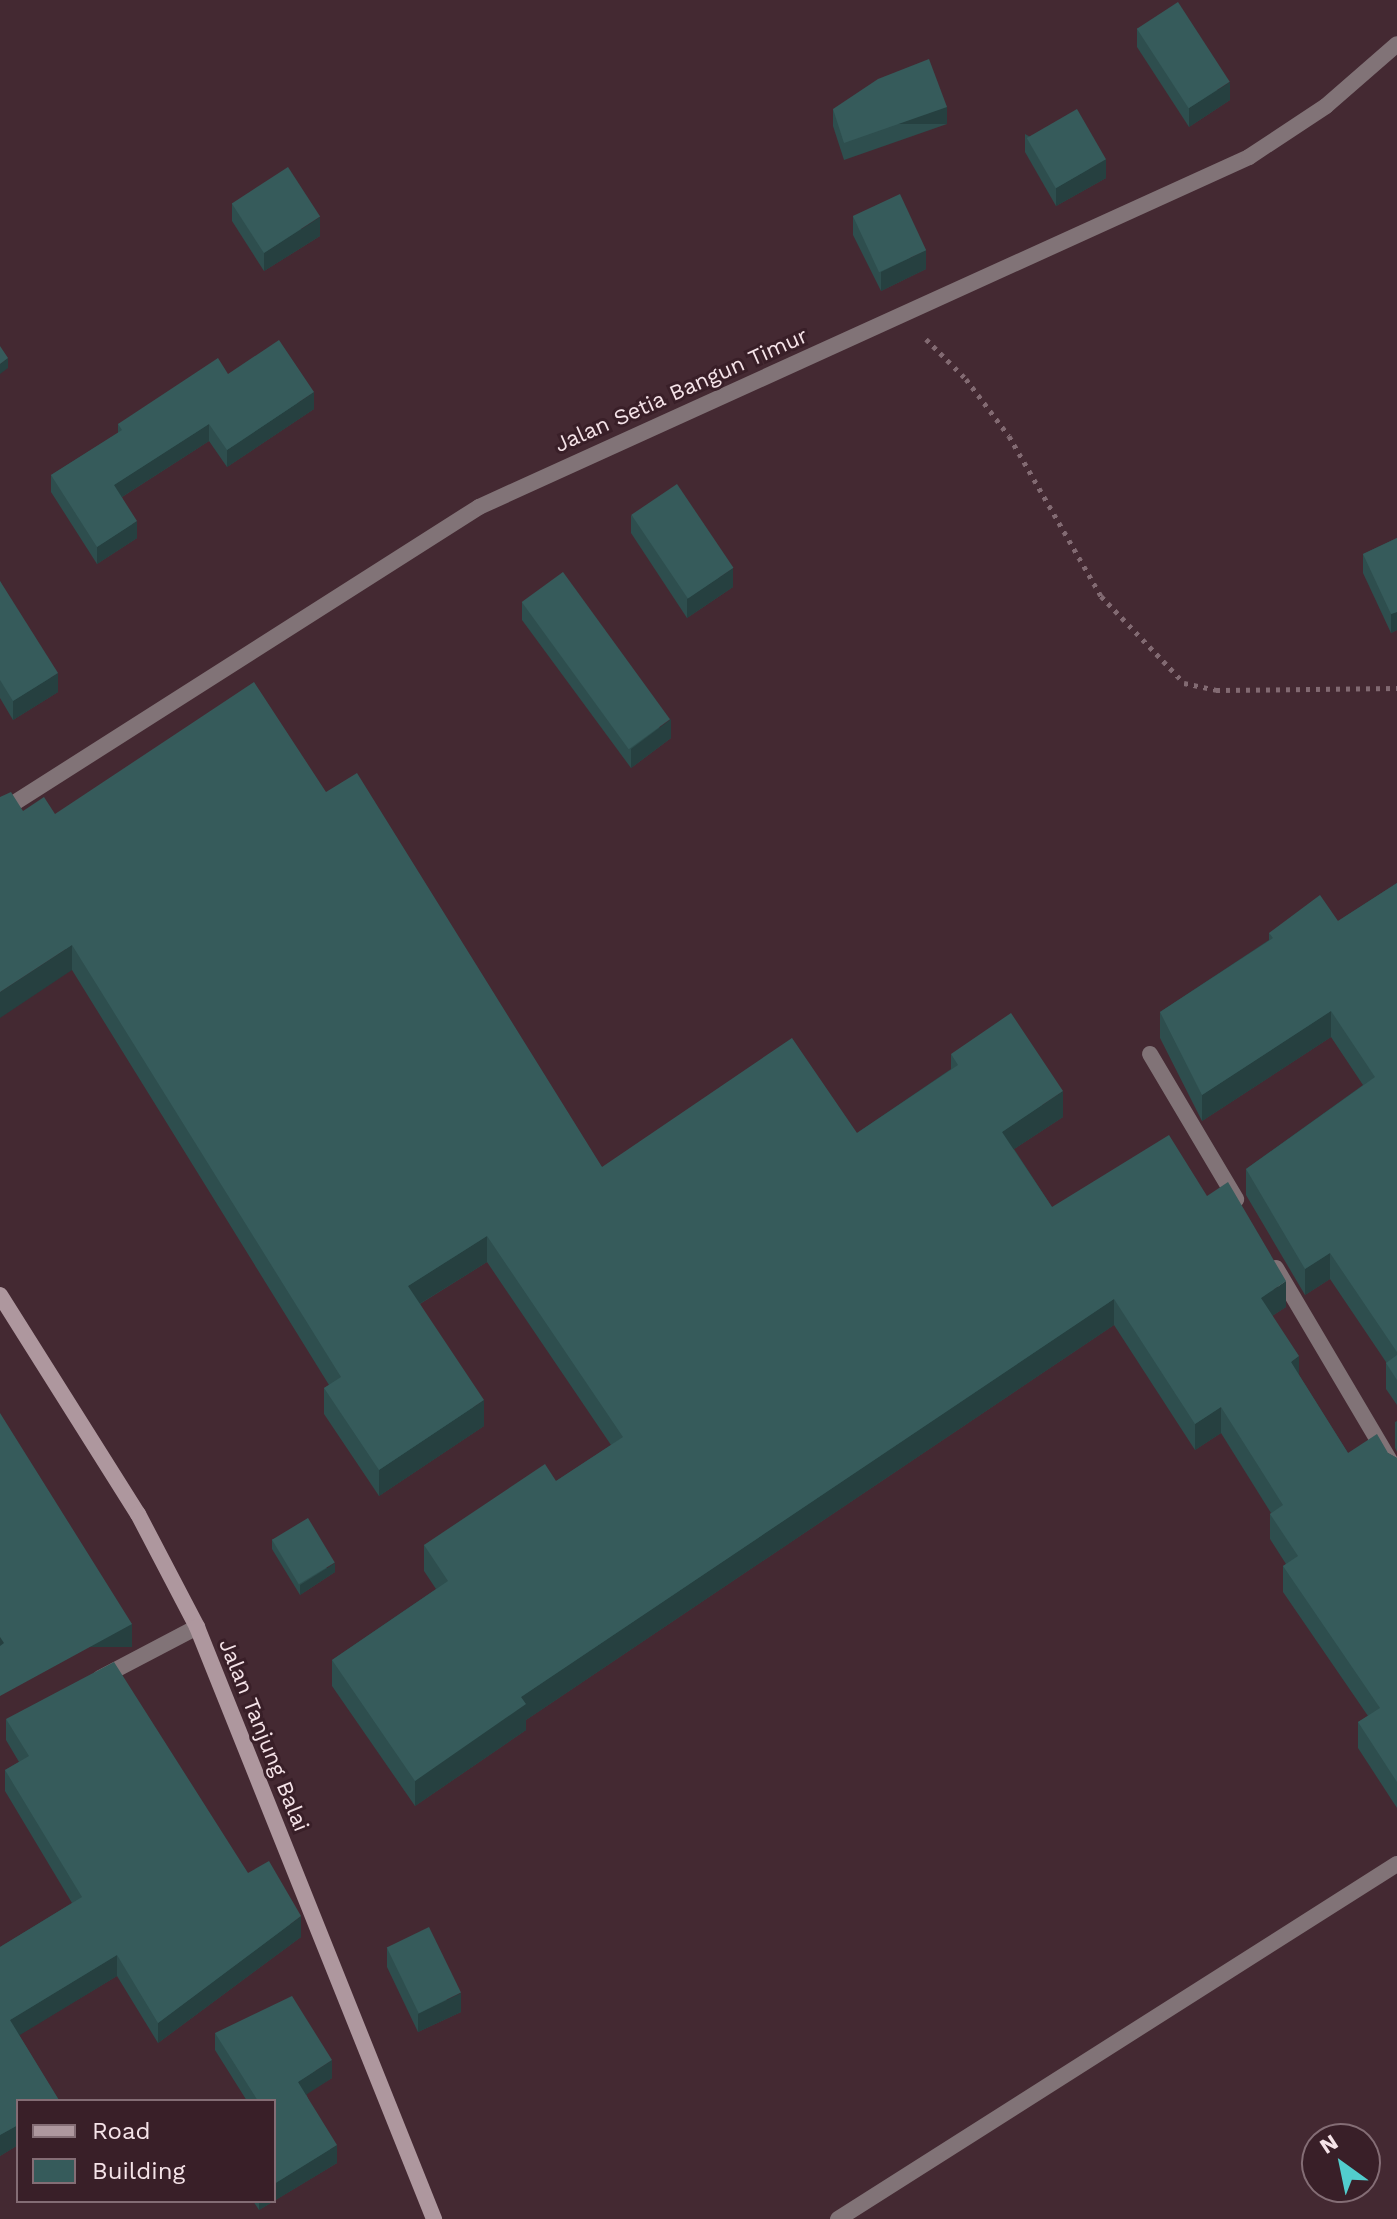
<!DOCTYPE html>
<html>
<head>
<meta charset="utf-8">
<style>
	body { margin:0 }
	#map { position:relative; width:1397px; height:2219px; overflow:hidden; background:#442932; font-family:"Work Sans",sans-serif }
	div>[style] { position:absolute }
	[style*='--x'] { left:calc(var(--x)*1px); top:calc(var(--y)*1px); width:calc(var(--w)*1px); rotate:calc(var(--a)*1deg) }
	.path>* { height:5px; margin-top:-2.5px; transform-origin:0; background:repeating-linear-gradient(90deg,#826a72 0 4px,transparent 0 10px) }
	.street>* { height:16px; margin:-8px; padding:0 8px; transform-origin:8px; border-radius:8px; background:#817377 }
	.secondary>* { height:16px; margin:-8px; padding:0 8px; transform-origin:8px; border-radius:8px; background:#ae979e }
	.wall>* { inset:0; background:#2e4e4e }
	.shaded-wall>* { inset:0; background:#264040; transform-origin:0 0 }
	.building>* { inset:0; background:#365b5b; transform-origin:0 0 }
	span { translate:-50% -50%; white-space:nowrap; text-align:center; line-height:1.15; -webkit-text-stroke:6px #391f28; paint-order:stroke }
	.street-label { font-size:22px; color:#f5e3e8 }
	.legend { position:absolute; left:16px; top:2099px; width:260px; height:104px; box-sizing:border-box; background:#391f28; border:2px solid #846d75; margin:0; padding:10px 14px; list-style:none; font-size:24px; color:#f5e3e8 }
	.legend li { display:flex; align-items:center; gap:16px; height:40px }
	.legend b { width:40px; border:2px solid #846d75 }
	.north { position:absolute; left:1301px; top:2123px; width:80px; height:80px; box-sizing:border-box; background:#391f28; border:2px solid #846d75; border-radius:50%; rotate:327deg; font-size:22px; font-weight:700; line-height:32px; text-align:center; color:#f5e3e8 }
	.north::after { content:''; display:block; margin:auto; width:28px; height:36px; background:#52cdcd; clip-path:polygon(50% 0,100% 100%,50% 72%,0 100%) }
</style>
</head>
<body>
<div id="map">
	<div class="path">
		<i style="--x:926;--y:339;--w:57;--a:45"></i>
		<i style="--x:966;--y:379;--w:71;--a:53"></i>
		<i style="--x:1009;--y:436;--w:185;--a:60.1"></i>
		<i style="--x:1101;--y:596;--w:120;--a:46.3"></i>
		<i style="--x:1184;--y:683;--w:33;--a:12"></i>
		<i style="--x:1216;--y:690;--w:181;--a:-0.6"></i>
	</div>
	<div class="street">
		<i style="--x:0;--y:812;--w:568;--a:-32.49"></i>
		<i style="--x:479;--y:507;--w:846;--a:-24.44"></i>
		<i style="--x:1249;--y:157;--w:92;--a:-33.5"></i>
		<i style="--x:1326;--y:106;--w:94;--a:-41.1"></i>
		<i style="--x:1150;--y:1054;--w:169;--a:59.3"></i>
		<i style="--x:1276;--y:1268;--w:238;--a:59.4"></i>
		<i style="--x:100;--y:1678;--w:110;--a:-27.7"></i>
		<i style="--x:838;--y:2219;--w:662;--a:-32.42"></i>
	</div>
	<div class="secondary">
		<i style="--x:0;--y:1295;--w:259;--a:57.8"></i>
		<i style="--x:138;--y:1514;--w:127;--a:62.4"></i>
		<i style="--x:197;--y:1627;--w:638;--a:68.18"></i>
	</div>
	<div class="wall">
		<i style="clip-path:polygon(1137px 28px,1230px 100px,1189px 127px,1137px 47px)"></i>
		<i style="clip-path:polygon(833px 109px,947px 124px,844px 160px,833px 126px)"></i>
		<i style="clip-path:polygon(1025px 134px,1106px 178px,1056px 206px,1025px 152px)"></i>
		<i style="clip-path:polygon(232px 203px,320px 236px,264px 271px,232px 221px)"></i>
		<i style="clip-path:polygon(853px 216px,926px 269px,881px 291px,853px 235px)"></i>
		<i style="clip-path:polygon(228px 374px,314px 409px,227px 467px,209px 441px,122px 497px,137px 538px,97px 564px,51px 492px,51px 475px,118px 433px,118px 424px)"></i>
		<i style="clip-path:polygon(631px 515px,733px 587px,687px 618px,631px 533px)"></i>
		<i style="clip-path:polygon(1397px 538px,1397px 630px,1391px 633px,1363px 573px,1363px 554px)"></i>
		<i style="clip-path:polygon(0 581px,58px 692px,13px 720px,0 698px)"></i>
		<i style="clip-path:polygon(522px 602px,671px 738px,631px 768px,522px 620px)"></i>
		<i style="clip-path:polygon(326px 792px,602px 1167px,857px 1133px,951px 1069px,951px 1054px,1063px 1117px,1014px 1149px,1052px 1207px,1207px 1196px,1286px 1307px,1272px 1316px,1299px 1375px,1348px 1453px,1388px 1453px,1397px 1458px,1397px 1808px,1358px 1748px,1358px 1722px,1368px 1716px,1283px 1592px,1283px 1566px,1286px 1564px,1270px 1539px,1270px 1514px,1271px 1513px,1221px 1433px,1195px 1450px,1114px 1325px,526px 1720px,526px 1730px,415px 1806px,332px 1686px,332px 1660px,436px 1589px,424px 1571px,424px 1545px,556px 1481px,611px 1445px,487px 1262px,420px 1304px,484px 1426px,379px 1496px,324px 1414px,324px 1388px,329px 1385px,72px 970px,23px 811px,55px 814px)"></i>
		<i style="clip-path:polygon(1397px 883px,1397px 1405px,1386px 1389px,1386px 1362px,1330px 1279px,1305px 1295px,1246px 1195px,1246px 1169px,1363px 1085px,1331px 1037px,1202px 1121px,1160px 1038px,1160px 1012px,1269px 940px,1269px 933px,1338px 921px)"></i>
		<i style="clip-path:polygon(1397px 1421px,1397px 1452px,1395px 1448px,1395px 1422px)"></i>
		<i style="clip-path:polygon(272px 1539px,335px 1572px,300px 1595px,272px 1549px)"></i>
		<i style="clip-path:polygon(6px 1719px,248px 1873px,301px 1937px,158px 2043px,117px 1976px,19px 2035px,59px 2101px,18px 2145px,0 2156px,0 1947px,72px 1903px,5px 1791px,5px 1770px,19px 1762px,6px 1740px)"></i>
		<i style="clip-path:polygon(387px 1948px,461px 2012px,418px 2032px,387px 1967px)"></i>
		<i style="clip-path:polygon(215px 2033px,332px 2078px,306px 2094px,337px 2163px,259px 2210px,253px 2201px,274px 2201px,274px 2101px,247px 2101px,215px 2050px)"></i>
	</div>
	<div class="shaded-wall">
		<i style="clip-path:polygon(1230px 82px,1230px 100px,1189px 127px,1189px 108px)"></i>
		<i style="left:947px;top:107px;width:17px;height:109px;rotate:90deg"></i>
		<i style="clip-path:polygon(1106px 159px,1106px 178px,1056px 206px,1056px 188px)"></i>
		<i style="clip-path:polygon(320px 217px,320px 236px,264px 271px,264px 253px)"></i>
		<i style="clip-path:polygon(926px 250px,926px 269px,881px 291px,881px 272px)"></i>
		<i style="clip-path:polygon(8px 358px,8px 368px,0 374px,0 364px)"></i>
		<i style="clip-path:polygon(314px 392px,314px 409px,227px 467px,227px 450px)"></i>
		<i style="clip-path:polygon(209px 424px,209px 441px,114px 502px,114px 485px)"></i>
		<i style="clip-path:polygon(137px 521px,137px 538px,97px 564px,97px 547px)"></i>
		<i style="clip-path:polygon(733px 568px,733px 587px,687px 618px,687px 599px)"></i>
		<i style="clip-path:polygon(1397px 612px,1397px 630px,1391px 633px,1391px 614px)"></i>
		<i style="clip-path:polygon(58px 673px,58px 692px,13px 720px,13px 701px)"></i>
		<i style="clip-path:polygon(671px 719px,671px 738px,631px 768px,631px 749px)"></i>
		<i style="clip-path:polygon(72px 945px,72px 970px,0 1018px,0 992px)"></i>
		<i style="clip-path:polygon(1331px 1011px,1331px 1037px,1202px 1121px,1202px 1095px)"></i>
		<i style="clip-path:polygon(1063px 1091px,1063px 1117px,1002px 1157px,1002px 1132px)"></i>
		<i style="clip-path:polygon(487px 1236px,487px 1262px,408px 1311px,408px 1286px)"></i>
		<i style="clip-path:polygon(1330px 1253px,1330px 1279px,1305px 1295px,1305px 1269px)"></i>
		<i style="clip-path:polygon(1286px 1281px,1286px 1307px,1261px 1323px,1261px 1298px)"></i>
		<i style="clip-path:polygon(1114px 1299px,1114px 1325px,526px 1720px,526px 1730px,415px 1806px,415px 1781px,521px 1697px)"></i>
		<i style="clip-path:polygon(1299px 1356px,1299px 1382px,1291px 1362px)"></i>
		<i style="clip-path:polygon(484px 1400px,484px 1426px,379px 1496px,379px 1470px)"></i>
		<i style="clip-path:polygon(1221px 1407px,1221px 1433px,1195px 1450px,1195px 1424px)"></i>
		<i style="clip-path:polygon(335px 1563px,335px 1572px,300px 1595px,300px 1585px)"></i>
		<i style="left:132px;top:1624px;width:23px;height:150px;rotate:90deg"></i>
		<i style="clip-path:polygon(301px 1916px,301px 1937px,158px 2043px,158px 2023px)"></i>
		<i style="clip-path:polygon(117px 1955px,117px 1976px,10px 2041px,10px 2020px)"></i>
		<i style="clip-path:polygon(461px 1993px,461px 2012px,418px 2032px,418px 2014px)"></i>
		<i style="clip-path:polygon(332px 2060px,332px 2078px,298px 2100px,298px 2082px)"></i>
		<i style="clip-path:polygon(18px 2125px,18px 2145px,0 2156px,0 2135px)"></i>
		<i style="clip-path:polygon(337px 2145px,337px 2163px,259px 2210px,259px 2201px,274px 2201px,274px 2184px)"></i>
	</div>
	<div class="building">
		<i style="left:1178px;top:2px;width:95px;height:49px;rotate:57deg"></i>
		<i style="clip-path:polygon(929px 59px,947px 107px,844px 143px,833px 109px,878px 79px)"></i>
		<i style="left:1077px;top:109px;width:58px;height:58px;rotate:60deg"></i>
		<i style="left:288px;top:167px;width:59px;height:67px;rotate:57deg"></i>
		<i style="left:900px;top:194px;width:62px;height:52px;rotate:65deg"></i>
		<i style="clip-path:polygon(279px 340px,314px 392px,227px 450px,209px 424px,114px 485px,137px 521px,97px 547px,51px 475px,122px 430px,118px 424px,218px 358px,228px 374px)"></i>
		<i style="clip-path:polygon(0 346px,8px 358px,0 364px)"></i>
		<i style="left:677px;top:484px;width:101px;height:55px;rotate:56deg"></i>
		<i style="clip-path:polygon(1397px 538px,1397px 612px,1391px 614px,1363px 554px)"></i>
		<i style="left:563px;top:572px;width:182px;height:51px;rotate:54deg"></i>
		<i style="clip-path:polygon(0 581px,58px 673px,13px 701px,0 680px)"></i>
		<i style="clip-path:polygon(254px 682px,326px 792px,357px 773px,602px 1167px,792px 1038px,857px 1133px,958px 1065px,951px 1054px,1011px 1013px,1063px 1091px,1002px 1132px,1052px 1207px,1169px 1135px,1207px 1196px,1228px 1182px,1286px 1281px,1261px 1298px,1299px 1356px,1291px 1362px,1348px 1453px,1377px 1434px,1388px 1453px,1397px 1458px,1397px 1782px,1358px 1722px,1380px 1708px,1283px 1566px,1298px 1556px,1270px 1514px,1283px 1505px,1221px 1407px,1195px 1424px,1114px 1299px,521px 1697px,526px 1704px,415px 1781px,332px 1660px,448px 1581px,424px 1545px,545px 1464px,556px 1481px,623px 1437px,487px 1236px,408px 1286px,484px 1400px,379px 1470px,324px 1388px,341px 1377px,72px 945px,0 992px,0 797px,11px 792px,23px 811px,44px 797px,55px 814px)"></i>
		<i style="clip-path:polygon(1397px 883px,1397px 1352px,1330px 1253px,1305px 1269px,1246px 1169px,1375px 1077px,1331px 1011px,1202px 1095px,1160px 1012px,1273px 938px,1269px 933px,1320px 895px,1338px 921px)"></i>
		<i style="clip-path:polygon(1397px 1355px,1397px 1380px,1386px 1363px)"></i>
		<i style="clip-path:polygon(0 1413px,132px 1624px,0 1696px,0 1646px,4px 1643px,0 1637px)"></i>
		<i style="left:308px;top:1518px;width:52px;height:42px;rotate:59deg"></i>
		<i style="clip-path:polygon(114px 1662px,248px 1873px,269px 1861px,301px 1916px,158px 2023px,117px 1955px,10px 2020px,59px 2100px,18px 2101px,18px 2125px,0 2135px,0 1947px,82px 1897px,5px 1770px,29px 1756px,6px 1719px)"></i>
		<i style="left:429px;top:1927px;width:73px;height:47px;rotate:64deg"></i>
		<i style="clip-path:polygon(292px 1996px,332px 2060px,298px 2082px,337px 2145px,274px 2184px,274px 2101px,258px 2101px,215px 2033px)"></i>
	</div>
	<div class="street-label">
		<span style="left:681px;top:390px;rotate:-24deg">Jalan Setia Bangun Timur</span>
		<span style="left:264px;top:1735px;rotate:68deg">Jalan Tanjung Balai</span>
	</div>
	<ul class="legend">
	<li><b style="height:10px;background:#ae979e"></b>Road</li>
	<li><b style="height:22px;background:#365b5b"></b>Building</li>
	</ul>
	<div class="north">N</div>
</div>
</body>
</html>
